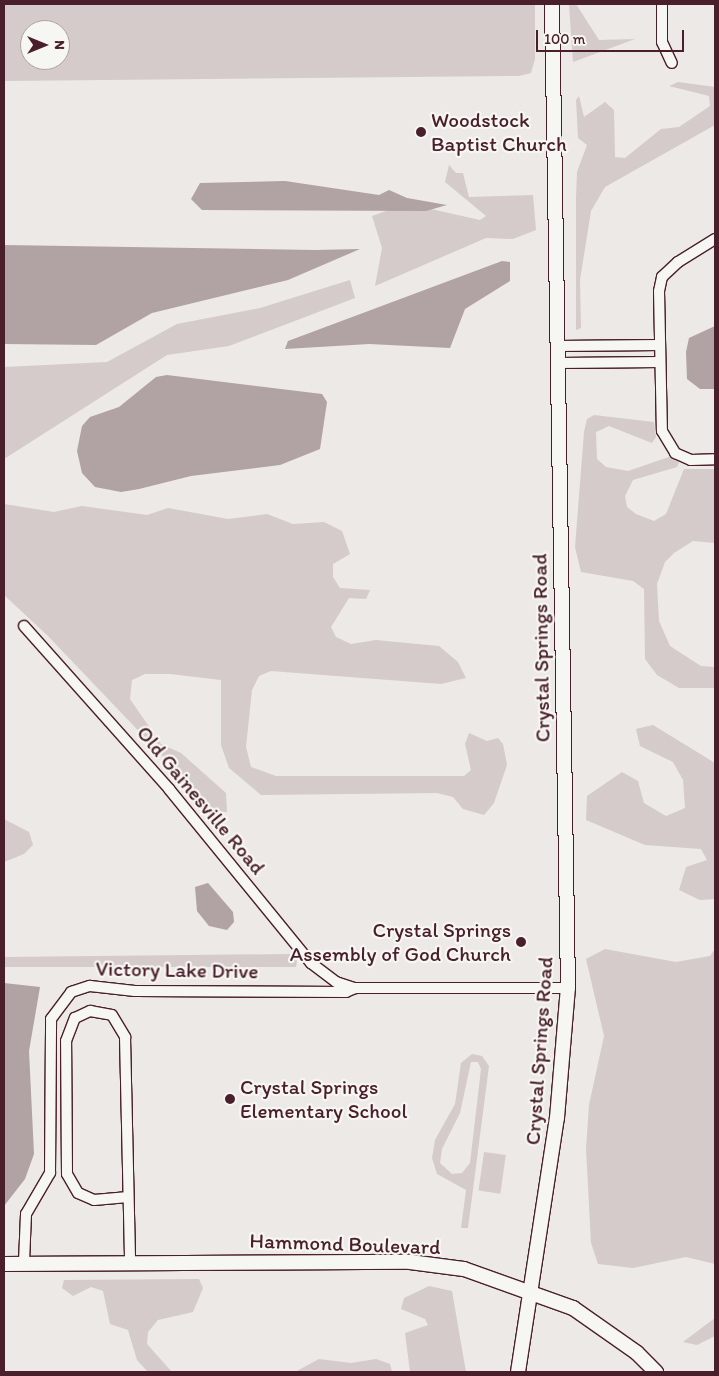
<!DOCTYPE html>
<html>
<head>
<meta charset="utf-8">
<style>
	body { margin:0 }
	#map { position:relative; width:719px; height:1376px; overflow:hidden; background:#ece9e6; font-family:Itim,sans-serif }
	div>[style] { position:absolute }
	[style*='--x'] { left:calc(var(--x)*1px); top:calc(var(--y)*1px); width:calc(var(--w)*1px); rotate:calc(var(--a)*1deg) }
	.green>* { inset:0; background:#d4cbca; transform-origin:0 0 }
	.water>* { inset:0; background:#b1a2a3 }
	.roads { filter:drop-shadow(1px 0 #4a1f2b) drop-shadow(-1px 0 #4a1f2b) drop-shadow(0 1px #4a1f2b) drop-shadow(0 -1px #4a1f2b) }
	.street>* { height:10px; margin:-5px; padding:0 5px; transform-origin:5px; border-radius:5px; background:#f6f6f2 }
	.secondary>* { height:14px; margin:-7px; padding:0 7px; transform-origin:7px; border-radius:7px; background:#f6f6f2 }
	.dots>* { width:14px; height:14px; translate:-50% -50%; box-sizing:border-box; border:2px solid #f6f6f2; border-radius:50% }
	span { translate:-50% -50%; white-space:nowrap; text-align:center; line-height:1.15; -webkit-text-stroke:4.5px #f6f6f2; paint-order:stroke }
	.poi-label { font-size:21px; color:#4a1f2b }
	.left { translate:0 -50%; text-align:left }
	.right { translate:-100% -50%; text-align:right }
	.street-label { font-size:21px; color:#4a1f2b }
	.frame { position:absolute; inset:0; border:5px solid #4a1f2b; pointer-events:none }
	.north { position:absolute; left:20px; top:20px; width:50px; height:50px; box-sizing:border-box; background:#f6f6f2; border:1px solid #b1a0a2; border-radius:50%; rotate:90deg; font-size:14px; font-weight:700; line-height:20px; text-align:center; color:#4a1f2b }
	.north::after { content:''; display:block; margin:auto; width:18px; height:22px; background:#4a1f2b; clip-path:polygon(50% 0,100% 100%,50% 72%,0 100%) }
	.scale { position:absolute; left:536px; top:30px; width:148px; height:22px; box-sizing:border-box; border:2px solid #4a1f2b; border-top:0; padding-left:6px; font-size:15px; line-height:18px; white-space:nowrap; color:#4a1f2b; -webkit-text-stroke:4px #f6f6f2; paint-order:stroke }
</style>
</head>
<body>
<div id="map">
	<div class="green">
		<i style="clip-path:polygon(evenodd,4px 4px,535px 4px,535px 59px,531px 73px,519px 76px,4px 81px,4px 4px,30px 30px,60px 30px,60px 60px,30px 60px,30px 30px)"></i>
		<i style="clip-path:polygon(569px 4px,576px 4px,599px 40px,635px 39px,573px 62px)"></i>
		<i style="clip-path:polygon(678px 82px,715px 87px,715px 125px,605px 187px,591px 211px,580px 280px,581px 328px,576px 330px,576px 198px,577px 172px,587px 145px,578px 138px,576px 100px,579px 96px,584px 117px,605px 102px,614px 110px,615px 157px,625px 158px,661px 129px,679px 127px,710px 106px,709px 96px,669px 86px)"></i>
		<i style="clip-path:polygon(449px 165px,456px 173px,463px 173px,469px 197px,533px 195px,536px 230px,513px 239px,486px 238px,375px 286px,382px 248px,372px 216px,389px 210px,431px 209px,480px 220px,486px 216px,445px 182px)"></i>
		<i style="clip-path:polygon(350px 280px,355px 298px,229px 346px,167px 355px,4px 459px,4px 367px,107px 362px,177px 324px,260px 308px)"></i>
		<i style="clip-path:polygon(594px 415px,654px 422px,656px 437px,652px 443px,609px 426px,596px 432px,597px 459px,606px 467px,628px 471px,669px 457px,679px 462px,677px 467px,633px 480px,625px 496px,627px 507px,636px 514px,654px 521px,666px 514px,684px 469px,715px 469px,715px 543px,693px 541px,674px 553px,665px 562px,657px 584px,659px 621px,670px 646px,701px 666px,715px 667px,715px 688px,679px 688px,657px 675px,645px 659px,644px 589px,633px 581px,581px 572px,575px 547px,584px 432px,587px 419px)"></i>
		<i style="clip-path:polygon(4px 504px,54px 512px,82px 506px,147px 515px,168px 508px,228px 519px,267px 514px,293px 524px,324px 522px,342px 531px,350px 554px,333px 564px,333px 577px,340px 588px,370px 590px,366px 599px,349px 598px,331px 627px,336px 637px,351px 644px,376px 640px,439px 646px,458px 662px,466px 678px,441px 684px,271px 671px,259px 676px,252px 690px,246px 747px,251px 767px,276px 776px,464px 776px,471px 770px,465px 744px,469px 733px,487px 741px,498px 738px,503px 744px,507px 765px,494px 803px,484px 815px,463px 809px,453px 797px,437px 793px,261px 795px,229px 768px,221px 745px,221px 680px,170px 674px,145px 674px,132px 680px,130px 699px,161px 744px,181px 753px,226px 793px,227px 812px,216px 812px,47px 635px,4px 595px)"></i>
		<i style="clip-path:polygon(653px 725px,715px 763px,715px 899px,700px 900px,679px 890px,686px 867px,707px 860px,701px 849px,645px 845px,586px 820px,587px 796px,622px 772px,638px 781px,644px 803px,666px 816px,685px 808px,683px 780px,673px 762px,640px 746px,636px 729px)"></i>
		<i style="clip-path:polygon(4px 819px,29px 832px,33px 845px,24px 854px,4px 862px)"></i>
		<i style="clip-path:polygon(605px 949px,676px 962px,710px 956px,715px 949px,715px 1264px,686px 1257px,633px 1268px,598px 1264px,591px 1243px,586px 1149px,589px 1105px,604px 1036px,586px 959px)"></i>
		<i style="clip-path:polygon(290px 954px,297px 961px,296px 967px,4px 967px,4px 957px)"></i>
		<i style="clip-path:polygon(evenodd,472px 1054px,482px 1056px,489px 1066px,468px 1228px,461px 1228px,466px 1190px,437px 1174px,432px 1158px,435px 1140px,455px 1104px,461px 1063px,472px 1054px,471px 1062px,478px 1062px,481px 1069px,470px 1163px,462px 1173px,452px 1174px,440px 1163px,442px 1149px,460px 1113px,471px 1062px)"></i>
		<i style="left:484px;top:1152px;width:22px;height:39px;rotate:8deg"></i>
		<i style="clip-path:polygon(199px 1279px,203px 1288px,193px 1312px,158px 1320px,148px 1332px,147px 1344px,172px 1372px,148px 1372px,137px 1360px,128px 1330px,110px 1324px,103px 1291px,91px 1287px,73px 1296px,62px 1288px,64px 1280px)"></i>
		<i style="clip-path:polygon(429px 1286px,452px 1291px,466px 1372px,410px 1372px,405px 1333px,428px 1325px,425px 1319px,401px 1309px,404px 1298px)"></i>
		<i style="clip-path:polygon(715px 1318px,715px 1336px,697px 1345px,683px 1342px)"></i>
		<i style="clip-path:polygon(319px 1359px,351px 1363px,376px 1359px,390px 1364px,392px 1372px,295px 1372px)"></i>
	</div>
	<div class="water">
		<i style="clip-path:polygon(285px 181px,379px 195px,389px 190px,407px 198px,447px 205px,426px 211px,202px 210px,191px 199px,200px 183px)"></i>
		<i style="clip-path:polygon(4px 245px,315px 250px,360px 249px,288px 280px,152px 313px,96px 345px,4px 344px)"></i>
		<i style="clip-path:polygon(502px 261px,510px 262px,510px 281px,465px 309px,450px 348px,369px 344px,285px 349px,288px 341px)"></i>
		<i style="clip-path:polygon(715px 326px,715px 389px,700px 389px,687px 379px,686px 352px,689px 338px)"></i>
		<i style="clip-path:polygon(167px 375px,322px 394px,327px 402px,320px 449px,280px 465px,191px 476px,139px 489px,121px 492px,95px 487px,82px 473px,77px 451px,82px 426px,90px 417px,119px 407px,156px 377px)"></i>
		<i style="clip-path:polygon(208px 883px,233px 912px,234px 922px,227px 930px,209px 926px,197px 911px,195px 887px)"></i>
		<i style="clip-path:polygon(4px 983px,40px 987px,29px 1051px,34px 1154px,25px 1179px,4px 1206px)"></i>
	</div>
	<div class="roads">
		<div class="street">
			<i style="--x:662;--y:4;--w:38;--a:90"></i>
			<i style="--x:662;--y:42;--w:23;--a:65"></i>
			<i style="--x:715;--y:239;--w:44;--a:148.1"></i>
			<i style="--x:678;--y:262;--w:22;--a:137"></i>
			<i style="--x:662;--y:277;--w:14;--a:102"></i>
			<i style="--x:659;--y:291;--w:140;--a:88.8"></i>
			<i style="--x:662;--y:431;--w:26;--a:59"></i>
			<i style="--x:675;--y:453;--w:17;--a:24"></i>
			<i style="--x:691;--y:460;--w:24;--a:-2"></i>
			<i style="--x:558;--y:346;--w:101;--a:-0.6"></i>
			<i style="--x:559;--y:363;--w:101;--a:-0.6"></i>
			<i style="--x:24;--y:626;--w:218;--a:48.3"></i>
			<i style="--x:169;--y:789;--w:225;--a:50.8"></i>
			<i style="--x:311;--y:963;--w:31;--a:37"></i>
			<i style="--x:336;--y:982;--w:20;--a:18"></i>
			<i style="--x:128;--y:1197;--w:34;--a:175"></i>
			<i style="--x:94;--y:1200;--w:17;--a:-156"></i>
			<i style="--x:78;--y:1193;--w:22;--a:-120"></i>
			<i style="--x:67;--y:1174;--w:133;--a:-90.4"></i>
			<i style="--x:66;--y:1041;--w:25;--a:-69"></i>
			<i style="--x:75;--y:1018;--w:17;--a:-25"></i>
			<i style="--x:90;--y:1011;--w:22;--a:10"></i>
			<i style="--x:112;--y:1015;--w:26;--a:59"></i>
			<i style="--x:125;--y:1037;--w:224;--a:88.7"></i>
			<i style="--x:24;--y:1262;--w:48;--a:-87.6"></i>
			<i style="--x:26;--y:1214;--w:48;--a:-59.7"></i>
			<i style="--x:50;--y:1173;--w:154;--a:-89.6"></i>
			<i style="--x:51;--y:1019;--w:34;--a:-53"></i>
			<i style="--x:71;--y:992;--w:20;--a:-18"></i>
			<i style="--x:90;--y:986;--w:45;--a:6.3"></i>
			<i style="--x:135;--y:991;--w:211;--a:0.3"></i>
			<i style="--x:346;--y:992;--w:10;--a:-24"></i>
			<i style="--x:355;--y:988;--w:213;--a:0"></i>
		</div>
		<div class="secondary">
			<i style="--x:4;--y:1264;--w:406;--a:-0.3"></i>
			<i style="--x:410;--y:1262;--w:54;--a:7.4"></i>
			<i style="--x:464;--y:1269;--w:116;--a:19.7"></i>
			<i style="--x:573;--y:1308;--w:78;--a:35.1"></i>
			<i style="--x:637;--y:1353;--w:27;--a:45"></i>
			<i style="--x:518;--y:1372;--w:257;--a:-81.3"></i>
			<i style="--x:557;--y:1118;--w:130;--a:-85.2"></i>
			<i style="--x:568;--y:988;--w:984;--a:-90.93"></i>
		</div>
	</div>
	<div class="dots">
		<i style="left:421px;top:132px;background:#4a1f2b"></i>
		<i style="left:521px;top:942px;background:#4a1f2b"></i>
		<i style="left:230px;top:1099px;background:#4a1f2b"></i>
	</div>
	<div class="poi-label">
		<span class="left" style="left:431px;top:132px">Woodstock<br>Baptist Church</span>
		<span class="right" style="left:511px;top:942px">Crystal Springs<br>Assembly of God Church</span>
		<span class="left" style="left:240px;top:1099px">Crystal Springs<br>Elementary School</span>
	</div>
	<div class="street-label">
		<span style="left:541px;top:648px;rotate:-91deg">Crystal Springs Road</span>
		<span style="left:201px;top:800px;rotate:50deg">Old Gainesville Road</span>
		<span style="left:177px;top:970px;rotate:1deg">Victory Lake Drive</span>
		<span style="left:539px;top:1051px;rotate:-86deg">Crystal Springs Road</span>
		<span style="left:345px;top:1244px;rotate:2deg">Hammond Boulevard</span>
	</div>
	<div class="frame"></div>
	<div class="north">N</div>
	<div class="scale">100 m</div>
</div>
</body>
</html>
